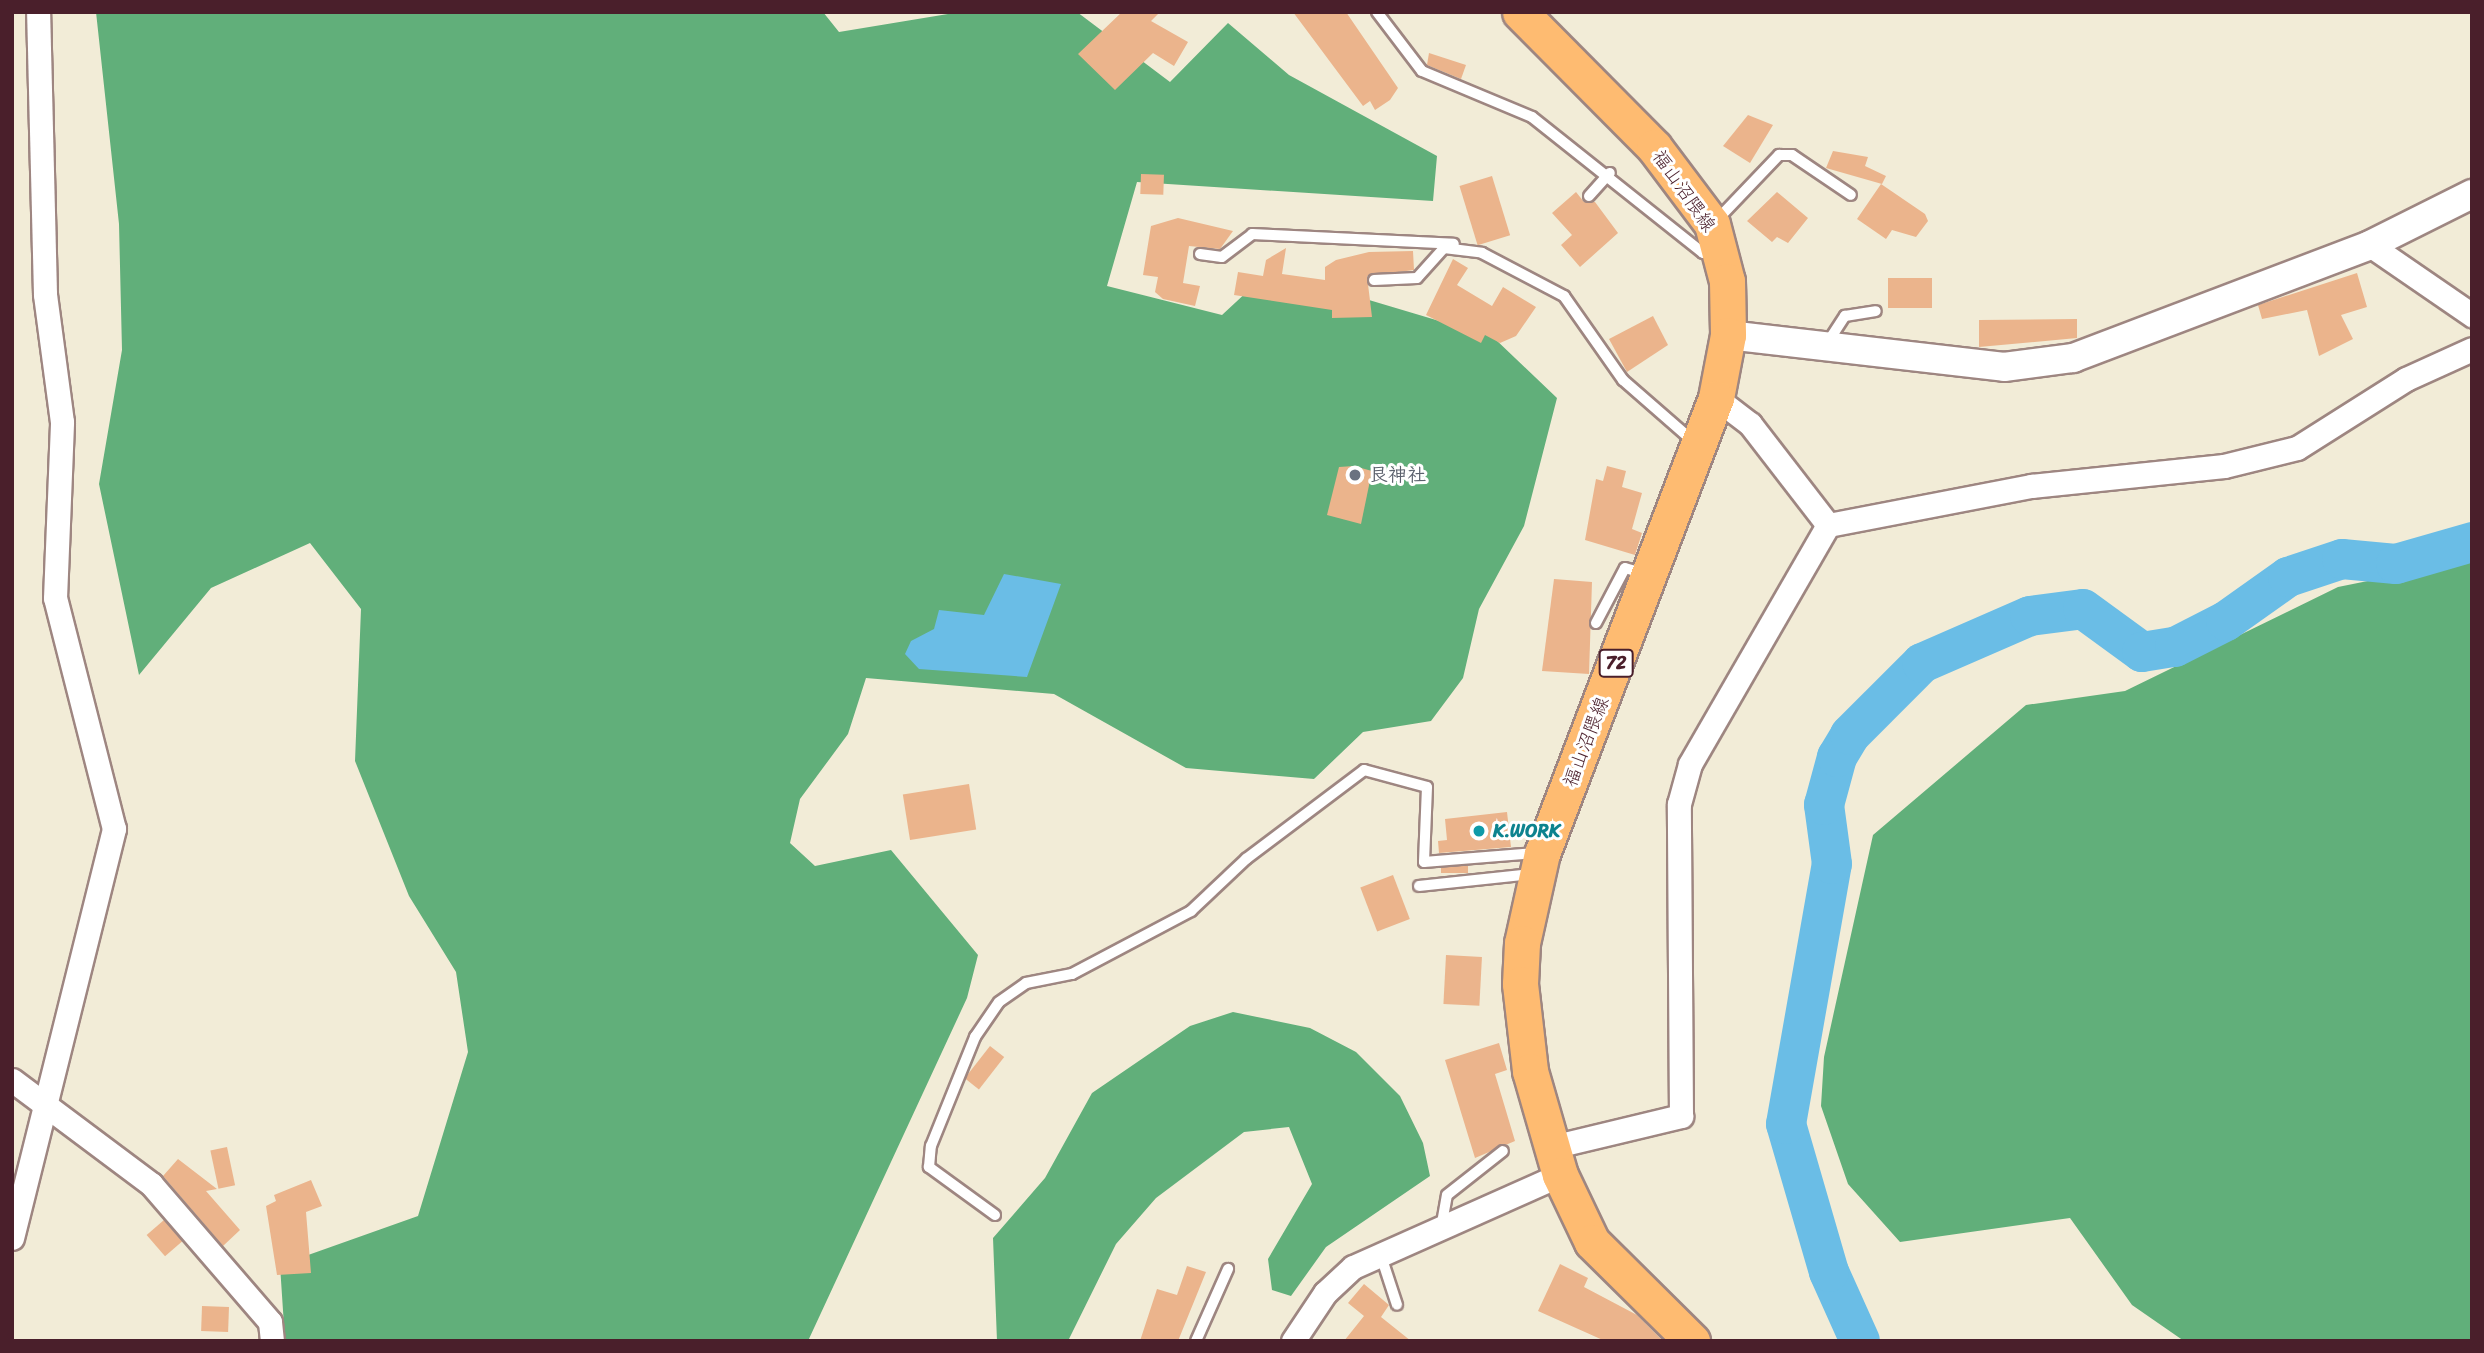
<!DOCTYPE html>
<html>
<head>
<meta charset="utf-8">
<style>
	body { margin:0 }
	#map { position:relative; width:2484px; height:1353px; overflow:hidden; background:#f2ecd7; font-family:Sriracha,"Klee One",sans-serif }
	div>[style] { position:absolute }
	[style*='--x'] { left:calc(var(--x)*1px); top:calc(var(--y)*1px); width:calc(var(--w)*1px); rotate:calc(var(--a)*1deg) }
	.forest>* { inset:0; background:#61af7a }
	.water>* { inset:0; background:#6abde6 }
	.river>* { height:40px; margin:-20px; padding:0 20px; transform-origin:20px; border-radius:20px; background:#6abde6 }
	.building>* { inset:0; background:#ebb48c; transform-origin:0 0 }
	.roads { filter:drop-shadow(2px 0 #9e8681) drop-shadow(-2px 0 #9e8681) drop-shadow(0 2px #9e8681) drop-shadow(0 -2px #9e8681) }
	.service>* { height:10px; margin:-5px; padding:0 5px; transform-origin:5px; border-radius:5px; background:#fff }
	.minor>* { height:23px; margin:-11.5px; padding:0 11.5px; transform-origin:11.5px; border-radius:11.5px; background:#fff }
	.tertiary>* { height:28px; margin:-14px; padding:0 14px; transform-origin:14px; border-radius:14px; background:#fff }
	.primary>* { height:35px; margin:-17.5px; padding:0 17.5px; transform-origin:17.5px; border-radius:17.5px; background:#febb71 }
	.dots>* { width:19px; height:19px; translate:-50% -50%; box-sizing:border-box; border:4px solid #fff; border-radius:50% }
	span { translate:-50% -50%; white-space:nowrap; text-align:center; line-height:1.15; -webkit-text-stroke:6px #fff; paint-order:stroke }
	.shield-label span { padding:2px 5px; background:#fff; border:2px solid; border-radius:5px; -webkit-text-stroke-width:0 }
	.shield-label { font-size:18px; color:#4a1f2b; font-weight:700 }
	.street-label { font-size:19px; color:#4a1f2b }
	.worship-label { font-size:19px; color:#5b616d; font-weight:700 }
	.left { translate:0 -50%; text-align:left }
	.culture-label { font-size:19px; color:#0d838f; font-weight:700 }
	.frame { position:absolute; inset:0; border:14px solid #4a1f2b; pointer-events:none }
</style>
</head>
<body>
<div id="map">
	<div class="forest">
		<i style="clip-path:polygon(96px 12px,823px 12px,839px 32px,960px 12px,1077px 12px,1170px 82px,1228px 23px,1289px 75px,1437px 156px,1433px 201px,1137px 182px,1107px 286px,1222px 315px,1250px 289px,1369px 300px,1493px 337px,1557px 398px,1524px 526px,1479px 609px,1463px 678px,1431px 721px,1363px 732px,1314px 779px,1186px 768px,1054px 694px,866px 678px,848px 734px,800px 799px,790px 843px,815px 866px,891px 850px,978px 955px,967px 998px,808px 1341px,285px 1341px,280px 1265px,418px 1216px,468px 1052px,456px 972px,409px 896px,355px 761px,361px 609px,310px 543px,211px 588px,139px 675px,99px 484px,122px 350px,119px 224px)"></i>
		<i style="clip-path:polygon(2472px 560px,2472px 1341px,2184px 1341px,2132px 1305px,2070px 1218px,1900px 1242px,1848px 1184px,1821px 1106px,1824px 1057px,1873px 835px,2026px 705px,2125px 691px,2338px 587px)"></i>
		<i style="clip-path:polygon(1233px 1012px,1310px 1028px,1356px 1052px,1400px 1096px,1423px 1143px,1430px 1176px,1326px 1247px,1291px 1296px,1272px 1290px,1268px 1259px,1312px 1184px,1289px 1127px,1244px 1132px,1156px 1198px,1116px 1244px,1068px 1341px,997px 1341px,993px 1238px,1045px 1178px,1092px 1093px,1190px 1026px)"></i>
	</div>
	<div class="water">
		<i style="clip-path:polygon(1004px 574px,1061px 584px,1027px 677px,919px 669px,905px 654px,911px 641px,934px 629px,939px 610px,984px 615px)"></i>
	</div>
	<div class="river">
		<i style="--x:1860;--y:1341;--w:76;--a:-114.2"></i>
		<i style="--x:1829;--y:1272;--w:154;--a:-106.2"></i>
		<i style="--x:1786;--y:1124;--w:264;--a:-80"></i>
		<i style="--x:1832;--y:864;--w:60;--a:-97.7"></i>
		<i style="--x:1824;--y:805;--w:50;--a:-74.8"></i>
		<i style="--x:1837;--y:757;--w:26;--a:-59"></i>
		<i style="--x:1850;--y:735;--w:102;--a:-45"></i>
		<i style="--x:1922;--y:663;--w:118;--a:-23.5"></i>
		<i style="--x:2030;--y:616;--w:53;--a:-7.5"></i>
		<i style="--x:2083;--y:609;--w:73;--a:36.1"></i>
		<i style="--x:2142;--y:652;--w:33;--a:-9"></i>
		<i style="--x:2175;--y:647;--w:57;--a:-27"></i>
		<i style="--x:2226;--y:621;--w:76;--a:-35.4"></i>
		<i style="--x:2288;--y:577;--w:57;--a:-18.4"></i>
		<i style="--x:2342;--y:559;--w:54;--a:5.3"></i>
		<i style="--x:2396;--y:564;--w:79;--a:-16.1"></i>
	</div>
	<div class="building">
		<i style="clip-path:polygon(1122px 12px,1160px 12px,1151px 21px,1188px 42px,1174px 66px,1153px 53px,1115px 90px,1078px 54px)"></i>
		<i style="clip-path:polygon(1293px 12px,1346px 12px,1398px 88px,1390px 100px,1375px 110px,1370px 101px,1363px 106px)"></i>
		<i style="clip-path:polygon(1429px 53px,1466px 65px,1461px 79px,1427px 65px)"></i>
		<i style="clip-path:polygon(1748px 115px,1773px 125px,1750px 163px,1723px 146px)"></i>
		<i style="clip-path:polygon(1833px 151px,1868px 157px,1865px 166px,1886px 176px,1882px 184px,1826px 168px)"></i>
		<i style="left:1141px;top:174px;width:23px;height:20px;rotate:2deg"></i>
		<i style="left:1492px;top:176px;width:62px;height:34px;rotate:73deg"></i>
		<i style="clip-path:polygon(1881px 184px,1925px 214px,1928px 221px,1916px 237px,1892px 230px,1886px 239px,1857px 219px)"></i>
		<i style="clip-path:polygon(1576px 192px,1584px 202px,1595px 202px,1618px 233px,1580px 267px,1561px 245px,1572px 235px,1552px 213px)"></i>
		<i style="clip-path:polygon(1777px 192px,1808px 218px,1788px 243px,1777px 237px,1772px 242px,1747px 221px)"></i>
		<i style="clip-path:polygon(1178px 218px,1233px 231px,1220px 249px,1189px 246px,1183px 283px,1200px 286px,1195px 306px,1163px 299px,1155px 292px,1158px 277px,1143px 275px,1151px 226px)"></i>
		<i style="clip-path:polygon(1286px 248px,1282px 274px,1325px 280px,1325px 267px,1336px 260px,1369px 252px,1413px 251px,1414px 270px,1367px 276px,1372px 317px,1332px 318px,1332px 310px,1234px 295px,1238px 272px,1263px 276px,1266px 260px)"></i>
		<i style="clip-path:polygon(1453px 259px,1468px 268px,1457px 285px,1492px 306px,1503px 287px,1536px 307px,1516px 336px,1500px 343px,1485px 335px,1481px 343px,1426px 315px)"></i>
		<i style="clip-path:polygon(2357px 273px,2367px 307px,2341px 315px,2353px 339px,2319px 356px,2307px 310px,2262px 319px,2258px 305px)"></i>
		<i style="left:1888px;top:278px;width:44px;height:30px"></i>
		<i style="clip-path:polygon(1653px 316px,1668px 345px,1627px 372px,1609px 339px)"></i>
		<i style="clip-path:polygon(2077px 319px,2077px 338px,1979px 347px,1979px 320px)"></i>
		<i style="clip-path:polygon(1354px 466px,1372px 471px,1361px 524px,1327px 515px,1339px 467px)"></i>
		<i style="clip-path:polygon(1607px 466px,1626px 471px,1622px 487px,1642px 493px,1632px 529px,1642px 533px,1635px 555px,1585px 540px,1596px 479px,1603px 481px)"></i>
		<i style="clip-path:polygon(1554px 579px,1592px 582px,1589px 674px,1542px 671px)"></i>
		<i style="left:969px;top:784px;width:46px;height:67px;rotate:81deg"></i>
		<i style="clip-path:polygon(1507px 812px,1511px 847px,1439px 853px,1438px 841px,1447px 840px,1445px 819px)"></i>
		<i style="left:1468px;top:866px;width:7px;height:27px;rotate:90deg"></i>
		<i style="left:1393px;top:875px;width:47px;height:35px;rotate:69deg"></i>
		<i style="left:1446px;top:955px;width:36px;height:49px;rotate:3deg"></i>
		<i style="clip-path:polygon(1499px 1043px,1507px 1070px,1495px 1074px,1515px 1141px,1475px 1158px,1445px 1060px)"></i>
		<i style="left:990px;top:1046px;width:18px;height:41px;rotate:38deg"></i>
		<i style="left:227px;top:1147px;width:39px;height:17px;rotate:78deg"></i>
		<i style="clip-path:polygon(178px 1159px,217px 1189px,206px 1191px,240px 1230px,223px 1246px,163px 1176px)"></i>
		<i style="clip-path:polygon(311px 1180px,322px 1206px,306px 1212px,311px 1273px,277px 1275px,266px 1206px,276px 1201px,274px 1195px)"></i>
		<i style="left:164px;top:1220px;width:28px;height:23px;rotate:49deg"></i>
		<i style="clip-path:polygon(1560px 1264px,1588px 1278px,1584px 1287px,1637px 1315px,1663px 1341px,1605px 1341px,1538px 1311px)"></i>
		<i style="clip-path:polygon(1187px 1266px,1206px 1272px,1178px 1341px,1140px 1341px,1157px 1289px,1177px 1295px)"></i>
		<i style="clip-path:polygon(1364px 1284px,1389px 1305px,1381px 1317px,1411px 1341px,1344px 1341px,1364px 1316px,1348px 1303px)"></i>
		<i style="left:202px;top:1306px;width:27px;height:25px;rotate:2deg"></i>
	</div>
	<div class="roads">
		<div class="service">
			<i style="--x:1377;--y:12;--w:74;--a:52.7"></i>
			<i style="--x:1422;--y:71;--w:119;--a:22.7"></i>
			<i style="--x:1532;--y:117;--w:218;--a:38.5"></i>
			<i style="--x:1703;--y:253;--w:11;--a:0"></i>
			<i style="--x:1589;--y:196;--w:31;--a:-48"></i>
			<i style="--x:1715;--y:222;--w:93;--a:-46.3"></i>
			<i style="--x:1779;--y:155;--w:13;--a:0"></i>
			<i style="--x:1792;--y:155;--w:71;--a:34.1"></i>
			<i style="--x:1200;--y:254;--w:22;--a:8"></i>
			<i style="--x:1222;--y:257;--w:38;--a:-37"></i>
			<i style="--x:1252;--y:234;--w:202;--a:2.8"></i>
			<i style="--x:1374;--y:280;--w:43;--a:-2.7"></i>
			<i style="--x:1417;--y:278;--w:40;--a:-48"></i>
			<i style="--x:1444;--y:248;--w:38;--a:7"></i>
			<i style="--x:1482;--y:253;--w:93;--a:27.7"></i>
			<i style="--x:1564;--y:296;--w:103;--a:54.9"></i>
			<i style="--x:1623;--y:380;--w:93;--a:41.1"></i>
			<i style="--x:1826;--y:345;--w:35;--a:-57"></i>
			<i style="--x:1845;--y:316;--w:31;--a:-9"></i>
			<i style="--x:1596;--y:623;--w:62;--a:-62.2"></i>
			<i style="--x:1625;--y:568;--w:18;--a:16"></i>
			<i style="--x:1419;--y:886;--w:113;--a:-6.1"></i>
			<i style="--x:995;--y:1215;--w:82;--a:-144"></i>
			<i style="--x:929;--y:1167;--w:21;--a:-85"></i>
			<i style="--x:931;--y:1146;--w:118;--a:-68"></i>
			<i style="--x:975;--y:1037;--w:42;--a:-55.6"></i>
			<i style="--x:999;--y:1002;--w:33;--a:-35"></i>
			<i style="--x:1026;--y:983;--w:47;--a:-11.1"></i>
			<i style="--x:1072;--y:974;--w:135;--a:-27.9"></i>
			<i style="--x:1191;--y:911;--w:76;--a:-43.4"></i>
			<i style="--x:1246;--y:859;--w:148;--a:-37"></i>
			<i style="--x:1364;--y:770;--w:65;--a:15.1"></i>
			<i style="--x:1427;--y:787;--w:75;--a:92.3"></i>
			<i style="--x:1424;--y:862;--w:112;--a:-4.6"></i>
			<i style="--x:1442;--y:1223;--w:28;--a:-80"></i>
			<i style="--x:1447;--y:1195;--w:71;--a:-38.2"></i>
			<i style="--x:1382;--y:1259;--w:48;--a:71.9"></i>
			<i style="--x:1196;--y:1341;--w:79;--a:-66"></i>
		</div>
		<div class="minor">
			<i style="--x:2370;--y:245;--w:124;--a:34.5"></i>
			<i style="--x:1716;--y:398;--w:43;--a:37.4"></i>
			<i style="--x:1750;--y:424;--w:128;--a:52.3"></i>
			<i style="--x:12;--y:1080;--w:174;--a:36.8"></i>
			<i style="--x:151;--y:1184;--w:182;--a:49.2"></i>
			<i style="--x:270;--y:1322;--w:19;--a:84"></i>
			<i style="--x:1552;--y:1147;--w:133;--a:-13.5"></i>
			<i style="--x:1681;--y:1116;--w:312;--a:-90.4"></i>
			<i style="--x:1679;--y:804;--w:41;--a:-74.6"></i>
			<i style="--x:1690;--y:764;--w:276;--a:-60"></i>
			<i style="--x:1828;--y:525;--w:207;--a:-10.9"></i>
			<i style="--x:2031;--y:486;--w:194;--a:-5.9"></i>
			<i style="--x:2224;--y:466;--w:75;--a:-13.9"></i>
			<i style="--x:2297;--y:448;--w:129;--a:-32.3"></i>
			<i style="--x:2406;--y:379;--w:72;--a:-24.4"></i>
			<i style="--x:12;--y:1238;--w:422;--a:-76"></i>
			<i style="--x:114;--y:829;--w:238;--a:-104.3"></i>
			<i style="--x:55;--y:598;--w:176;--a:-87.7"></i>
			<i style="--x:62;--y:422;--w:129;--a:-97.6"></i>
			<i style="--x:45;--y:294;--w:282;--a:-91.4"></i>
			<i style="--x:1293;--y:1341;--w:58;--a:-56.3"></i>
			<i style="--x:1325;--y:1293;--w:38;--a:-43"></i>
			<i style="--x:1353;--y:1267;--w:227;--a:-24"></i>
		</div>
		<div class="tertiary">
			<i style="--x:1728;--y:335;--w:278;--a:6.6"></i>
			<i style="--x:2004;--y:367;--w:70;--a:-7.4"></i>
			<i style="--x:2073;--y:358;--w:318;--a:-20.8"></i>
			<i style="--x:2370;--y:245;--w:114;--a:-26.6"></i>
		</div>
		<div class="primary">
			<i style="--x:1520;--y:12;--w:190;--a:45.2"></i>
			<i style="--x:1654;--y:147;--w:96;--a:53"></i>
			<i style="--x:1712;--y:224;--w:59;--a:75.3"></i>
			<i style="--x:1727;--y:281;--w:54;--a:88.9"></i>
			<i style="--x:1728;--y:335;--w:64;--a:100.8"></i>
			<i style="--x:1716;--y:398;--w:487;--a:110.9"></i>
			<i style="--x:1542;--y:853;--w:92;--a:102.5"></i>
			<i style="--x:1522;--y:943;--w:41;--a:92.8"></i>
			<i style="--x:1520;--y:984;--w:88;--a:83.4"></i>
			<i style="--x:1530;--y:1071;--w:108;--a:73.9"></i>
			<i style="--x:1560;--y:1175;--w:74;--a:64.5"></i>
			<i style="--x:1592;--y:1242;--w:141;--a:44.7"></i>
		</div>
	</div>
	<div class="dots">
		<i style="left:1355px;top:475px;background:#6b7280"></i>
		<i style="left:1479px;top:831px;background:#0f9aa8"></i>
	</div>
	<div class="shield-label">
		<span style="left:1616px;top:663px">72</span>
	</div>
	<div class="street-label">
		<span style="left:1684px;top:191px;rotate:55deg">福山沼隈線</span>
		<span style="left:1586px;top:742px;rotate:-69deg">福山沼隈線</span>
	</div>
	<div class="worship-label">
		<span class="left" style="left:1369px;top:475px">艮神社</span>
	</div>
	<div class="culture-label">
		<span class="left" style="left:1493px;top:831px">K.WORK</span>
	</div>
	<div class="frame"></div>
</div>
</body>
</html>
